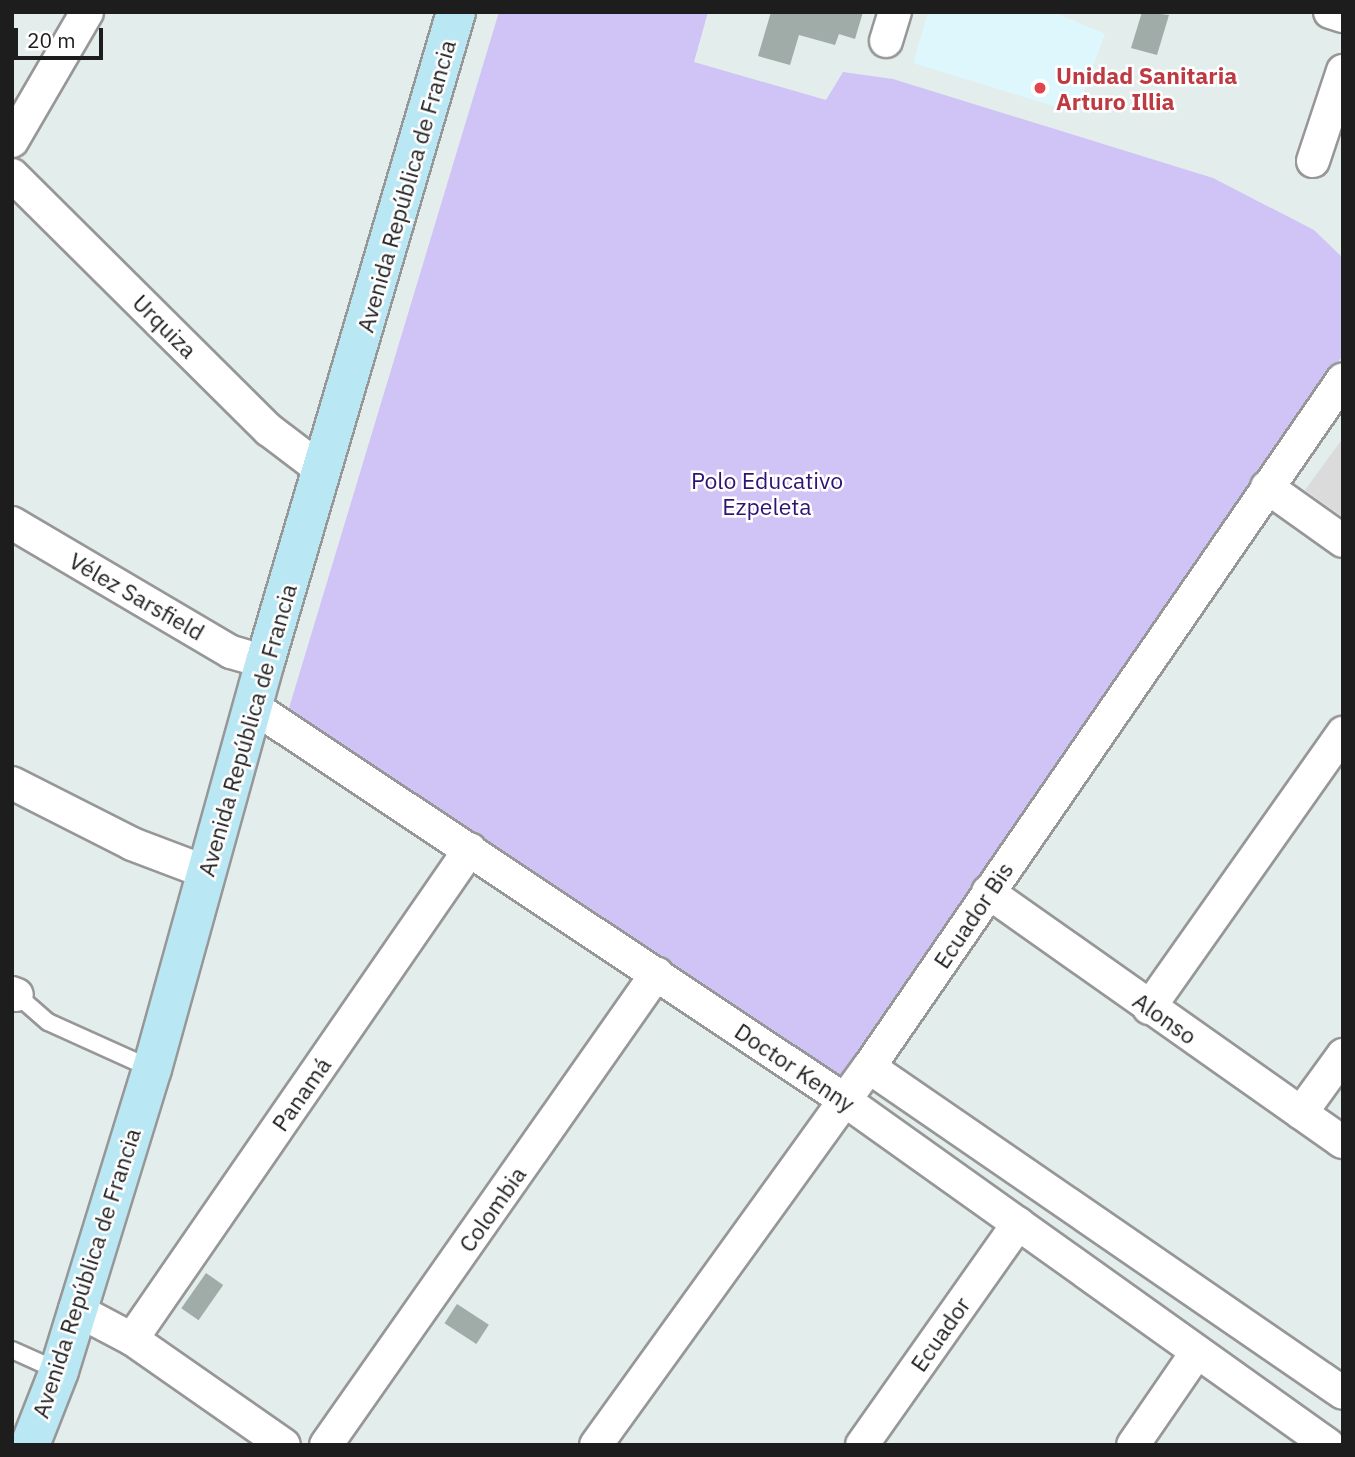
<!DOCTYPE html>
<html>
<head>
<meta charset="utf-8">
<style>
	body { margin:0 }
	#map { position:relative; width:1355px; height:1457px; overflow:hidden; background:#e3edec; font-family:"IBM Plex Sans",sans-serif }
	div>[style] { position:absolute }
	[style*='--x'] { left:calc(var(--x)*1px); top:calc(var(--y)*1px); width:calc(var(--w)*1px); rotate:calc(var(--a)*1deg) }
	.residential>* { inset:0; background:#dadbda }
	.education>* { inset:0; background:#ddf7fc }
	.park>* { inset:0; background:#d0c3f5 }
	.building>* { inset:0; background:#9faca7; transform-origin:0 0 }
	.roads { filter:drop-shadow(2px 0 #979797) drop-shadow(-2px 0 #979797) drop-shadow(0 2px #979797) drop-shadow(0 -2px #979797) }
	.lane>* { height:16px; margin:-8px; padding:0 8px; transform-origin:8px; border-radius:8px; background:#fff }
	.street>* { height:32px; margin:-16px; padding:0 16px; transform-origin:16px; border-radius:16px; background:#fff }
	.secondary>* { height:38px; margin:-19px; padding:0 19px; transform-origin:19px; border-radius:19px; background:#bae7f4 }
	.dots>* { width:19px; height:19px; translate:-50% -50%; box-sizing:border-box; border:4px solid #fff; border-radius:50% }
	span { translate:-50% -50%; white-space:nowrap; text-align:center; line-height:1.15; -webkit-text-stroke:5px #fff; paint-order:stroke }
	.health-label { font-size:23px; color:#be3a42; font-weight:700 }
	.left { translate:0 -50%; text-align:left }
	.street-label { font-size:23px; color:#1d1d1d }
	.park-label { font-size:23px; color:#2d1373 }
	.frame { position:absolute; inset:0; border:14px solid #1d1d1d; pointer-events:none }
	.scale { position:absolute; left:14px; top:28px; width:89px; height:32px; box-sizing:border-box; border:4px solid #1d1d1d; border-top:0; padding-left:9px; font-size:21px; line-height:24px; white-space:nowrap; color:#1d1d1d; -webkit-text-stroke:5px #fff; paint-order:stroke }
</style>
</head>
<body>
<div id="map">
	<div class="residential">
		<i style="clip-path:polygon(1343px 438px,1343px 517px,1305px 490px)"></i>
	</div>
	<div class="education">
		<i style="clip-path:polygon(928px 12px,1054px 12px,1105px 34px,1076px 113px,913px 63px)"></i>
	</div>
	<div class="park">
		<i style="clip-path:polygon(499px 12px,708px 12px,694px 62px,826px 100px,843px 72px,893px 79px,1213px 178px,1314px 230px,1343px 258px,1343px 355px,839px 1085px,286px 718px)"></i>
	</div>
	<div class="building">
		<i style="clip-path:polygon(771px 12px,863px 12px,855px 39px,839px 34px,835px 45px,799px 35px,790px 65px,758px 56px)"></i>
		<i style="clip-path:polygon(1142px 12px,1169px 15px,1157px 55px,1131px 48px)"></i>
		<i style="left:206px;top:1273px;width:21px;height:43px;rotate:35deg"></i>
		<i style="left:457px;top:1304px;width:38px;height:23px;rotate:33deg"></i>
	</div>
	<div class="roads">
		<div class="lane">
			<i style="--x:17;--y:995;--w:41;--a:41.1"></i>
			<i style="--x:48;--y:1022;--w:114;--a:24.3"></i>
			<i style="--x:12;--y:1350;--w:51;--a:24.1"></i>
		</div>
		<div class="street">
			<i style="--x:1330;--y:12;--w:14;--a:17"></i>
			<i style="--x:886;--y:41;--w:30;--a:-73"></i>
			<i style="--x:12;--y:141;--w:149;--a:-59.8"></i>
			<i style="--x:1313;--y:161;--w:95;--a:-71.6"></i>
			<i style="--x:12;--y:175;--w:362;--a:44.8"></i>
			<i style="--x:269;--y:430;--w:68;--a:37.2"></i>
			<i style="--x:1267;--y:487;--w:93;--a:35.4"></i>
			<i style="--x:12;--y:523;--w:254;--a:30.5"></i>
			<i style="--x:231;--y:652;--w:35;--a:16"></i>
			<i style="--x:252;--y:706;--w:710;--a:33.62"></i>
			<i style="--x:843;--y:1099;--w:596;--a:35.5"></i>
			<i style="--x:12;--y:783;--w:135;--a:26.9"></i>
			<i style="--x:132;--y:844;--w:79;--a:20.7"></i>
			<i style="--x:988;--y:892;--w:434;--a:35.2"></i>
			<i style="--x:12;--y:993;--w:5;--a:22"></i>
			<i style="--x:1149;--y:1008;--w:337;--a:-54.8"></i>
			<i style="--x:869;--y:1067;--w:575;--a:34.52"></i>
			<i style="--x:1301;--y:1113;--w:72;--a:-54.1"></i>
			<i style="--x:75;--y:1309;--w:64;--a:27.8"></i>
			<i style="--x:132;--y:1339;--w:185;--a:34.9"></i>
			<i style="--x:132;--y:1339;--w:595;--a:-55.4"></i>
			<i style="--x:326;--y:1445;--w:576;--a:-54.96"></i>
			<i style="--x:596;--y:1445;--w:466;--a:-54.2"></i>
			<i style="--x:869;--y:1067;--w:835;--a:-55.43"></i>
			<i style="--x:862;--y:1445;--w:271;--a:-54.8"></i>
			<i style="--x:1133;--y:1445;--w:113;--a:-55.5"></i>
		</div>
		<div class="secondary">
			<i style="--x:30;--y:1445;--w:79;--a:-68.6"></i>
			<i style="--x:59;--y:1371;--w:316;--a:-72.9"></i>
			<i style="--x:152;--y:1069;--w:422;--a:-74.5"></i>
			<i style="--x:265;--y:662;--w:677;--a:-73.62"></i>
		</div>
	</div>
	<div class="dots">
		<i style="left:1040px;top:88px;background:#e0444e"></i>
	</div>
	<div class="health-label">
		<span class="left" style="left:1056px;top:88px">Unidad Sanitaria<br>Arturo Illia</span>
	</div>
	<div class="street-label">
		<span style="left:406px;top:186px;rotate:-74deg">Avenida República de Francia</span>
		<span style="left:165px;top:326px;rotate:45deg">Urquiza</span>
		<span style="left:137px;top:596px;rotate:30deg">Vélez Sarsfield</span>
		<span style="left:247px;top:730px;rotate:-74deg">Avenida República de Francia</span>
		<span style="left:973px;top:915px;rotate:-56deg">Ecuador Bis</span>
		<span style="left:1165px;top:1018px;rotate:35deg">Alonso</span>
		<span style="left:795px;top:1067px;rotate:34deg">Doctor Kenny</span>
		<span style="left:301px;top:1094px;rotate:-55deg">Panamá</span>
		<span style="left:492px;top:1209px;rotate:-55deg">Colombia</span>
		<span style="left:86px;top:1273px;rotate:-72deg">Avenida República de Francia</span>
		<span style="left:940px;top:1334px;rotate:-55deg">Ecuador</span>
	</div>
	<div class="park-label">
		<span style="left:767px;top:493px">Polo Educativo<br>Ezpeleta</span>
	</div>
	<div class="frame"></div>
	<div class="scale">20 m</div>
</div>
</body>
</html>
